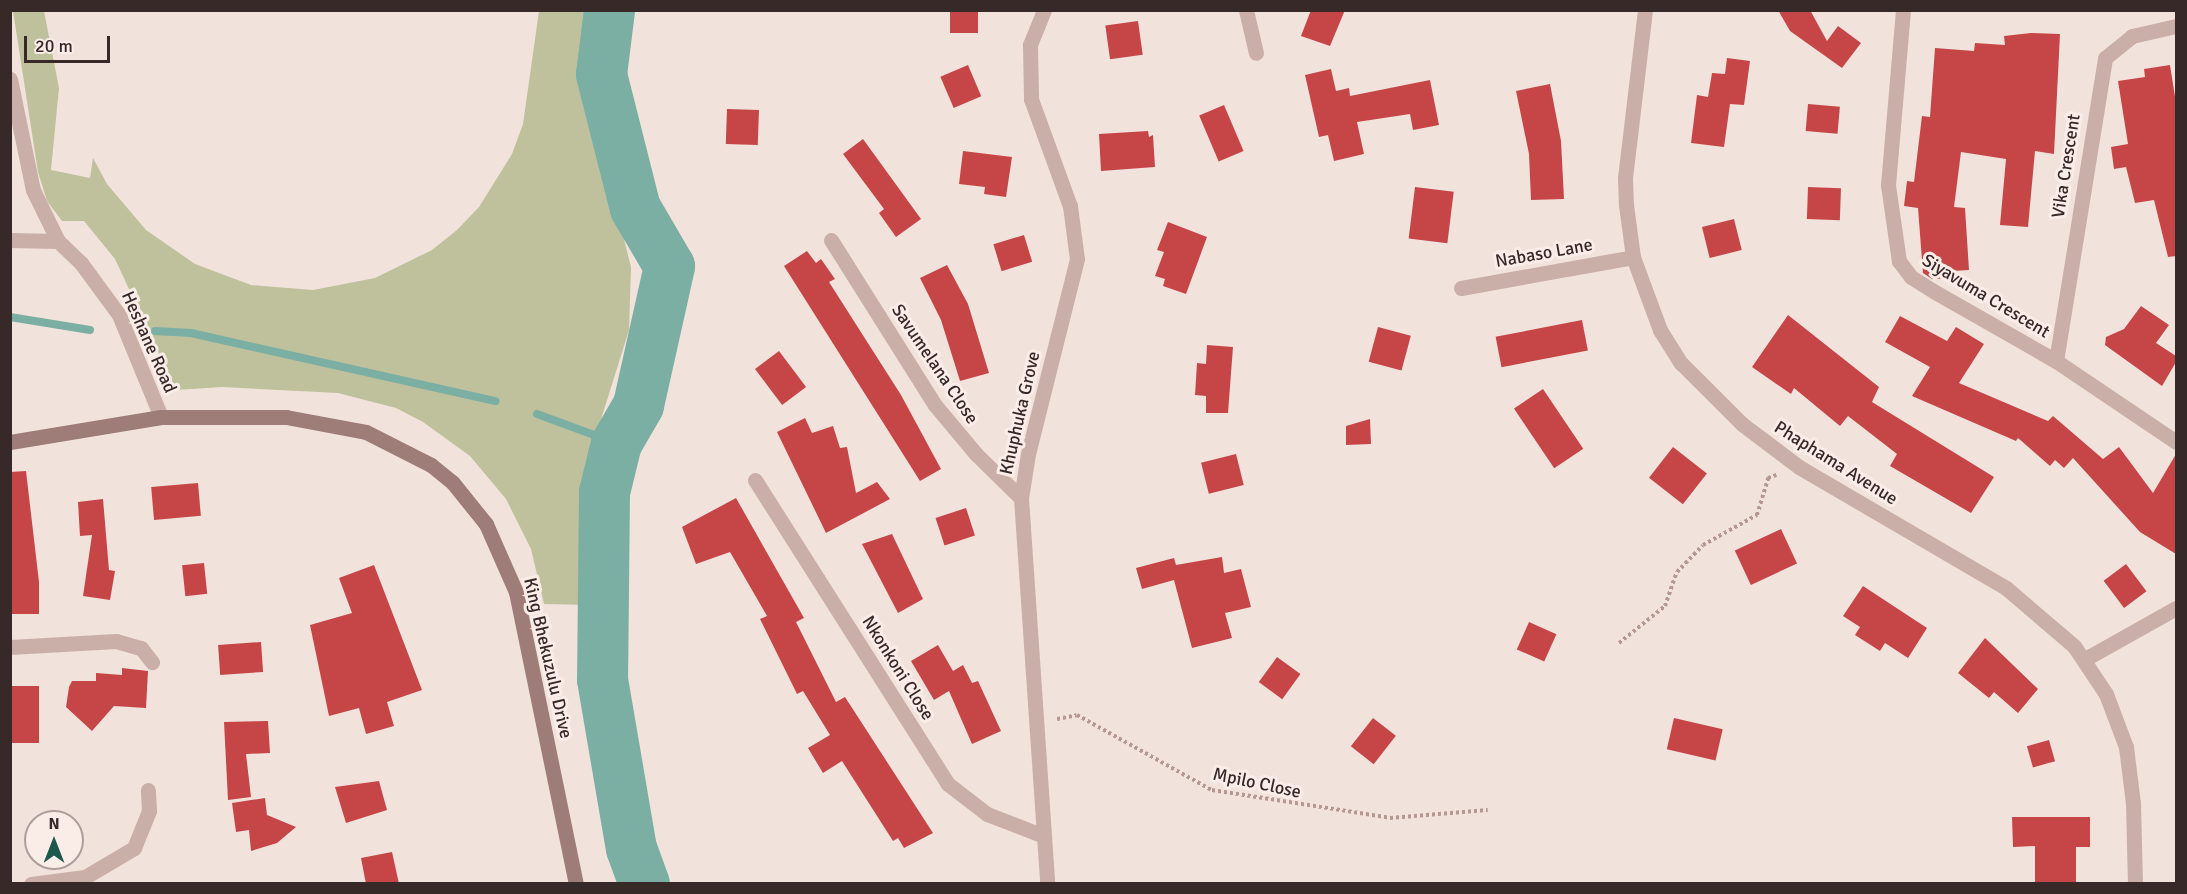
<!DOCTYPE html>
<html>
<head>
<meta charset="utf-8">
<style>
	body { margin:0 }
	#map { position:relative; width:2187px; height:894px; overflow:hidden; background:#f2e2dc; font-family:Signika,sans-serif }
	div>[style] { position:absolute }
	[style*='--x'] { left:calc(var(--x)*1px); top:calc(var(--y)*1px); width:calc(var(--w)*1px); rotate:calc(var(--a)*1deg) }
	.green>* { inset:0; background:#bec19c }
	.stream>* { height:8px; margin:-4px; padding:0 4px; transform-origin:4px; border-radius:4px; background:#7bafa4 }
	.river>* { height:51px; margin:-25.5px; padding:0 25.5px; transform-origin:25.5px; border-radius:25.5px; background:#7bafa4 }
	.building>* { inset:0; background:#c64648; transform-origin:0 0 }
	.path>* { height:4px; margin-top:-2px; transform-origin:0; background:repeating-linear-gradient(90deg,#b69892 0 3px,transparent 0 6px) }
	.street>* { height:15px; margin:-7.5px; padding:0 7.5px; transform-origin:7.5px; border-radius:7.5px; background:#caafa8 }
	.secondary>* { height:15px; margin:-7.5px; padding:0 7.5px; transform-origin:7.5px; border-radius:7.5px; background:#9e7d79 }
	span { translate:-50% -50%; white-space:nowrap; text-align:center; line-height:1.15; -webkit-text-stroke:6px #faede8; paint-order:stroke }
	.street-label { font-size:18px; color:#372928 }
	.frame { position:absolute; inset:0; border:12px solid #372928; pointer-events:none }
	.north { position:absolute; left:24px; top:810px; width:60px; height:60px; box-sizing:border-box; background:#faede8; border:2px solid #ac9f9b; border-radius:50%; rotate:0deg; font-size:16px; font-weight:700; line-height:24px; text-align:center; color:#372928 }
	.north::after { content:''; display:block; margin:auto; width:21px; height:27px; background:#1d584d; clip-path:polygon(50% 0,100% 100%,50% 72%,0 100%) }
	.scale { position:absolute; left:24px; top:36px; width:86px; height:27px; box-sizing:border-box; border:3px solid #372928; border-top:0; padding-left:8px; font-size:18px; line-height:21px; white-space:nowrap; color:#372928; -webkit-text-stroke:4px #faede8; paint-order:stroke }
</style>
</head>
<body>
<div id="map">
	<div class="green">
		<i style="clip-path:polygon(13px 11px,44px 11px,59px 88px,51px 170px,90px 178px,93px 158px,107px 184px,146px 230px,195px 264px,251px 285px,313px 290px,375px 278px,432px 250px,457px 230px,479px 207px,512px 154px,523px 124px,539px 11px,597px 11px,588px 97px,631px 267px,629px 330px,587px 464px,591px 605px,544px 604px,531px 549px,506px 499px,470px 456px,423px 422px,396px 408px,338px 393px,222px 387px,176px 390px,115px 259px,84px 221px,62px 221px,47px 201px,38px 172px)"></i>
	</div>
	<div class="stream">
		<i style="--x:10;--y:317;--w:81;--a:9.2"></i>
		<i style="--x:155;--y:331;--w:36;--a:3"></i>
		<i style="--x:191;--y:333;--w:312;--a:12.6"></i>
		<i style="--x:537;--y:414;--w:84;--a:20.2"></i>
	</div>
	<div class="river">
		<i style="--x:609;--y:10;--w:64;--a:97.1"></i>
		<i style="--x:601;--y:74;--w:138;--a:75.8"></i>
		<i style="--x:635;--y:208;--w:67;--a:59.6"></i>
		<i style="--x:669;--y:266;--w:142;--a:102.6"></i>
		<i style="--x:638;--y:405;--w:44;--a:120.1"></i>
		<i style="--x:616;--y:443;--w:50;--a:103.8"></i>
		<i style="--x:604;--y:492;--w:187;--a:90.6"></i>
		<i style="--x:602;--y:679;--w:171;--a:80.3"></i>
		<i style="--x:631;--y:848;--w:38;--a:70"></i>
	</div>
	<div class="building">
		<i style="left:950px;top:10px;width:28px;height:23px"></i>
		<i style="clip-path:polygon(1311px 10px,1345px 10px,1330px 46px,1301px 36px)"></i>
		<i style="clip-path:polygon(1778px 10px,1810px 10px,1827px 41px,1838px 26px,1861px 43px,1842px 68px,1790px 31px)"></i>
		<i style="left:1138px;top:21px;width:34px;height:33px;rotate:82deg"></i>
		<i style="clip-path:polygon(2031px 33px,2060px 34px,2054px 154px,2035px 151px,2028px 227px,2000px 225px,2006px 159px,1961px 152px,1954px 207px,1965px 208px,1969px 270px,1953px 271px,1953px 278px,1932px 279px,1923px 273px,1918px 208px,1904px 206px,1907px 181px,1914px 182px,1922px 116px,1930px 117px,1935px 48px,1974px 51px,1975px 43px,2005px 45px,2004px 36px)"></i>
		<i style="clip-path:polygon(1727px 58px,1750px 61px,1744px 105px,1730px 104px,1724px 147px,1691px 143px,1697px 95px,1708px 97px,1712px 73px,1725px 74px)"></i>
		<i style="left:968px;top:65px;width:34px;height:30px;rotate:67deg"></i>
		<i style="clip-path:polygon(2170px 65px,2176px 103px,2176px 256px,2168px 257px,2154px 200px,2135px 203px,2126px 167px,2114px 169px,2111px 147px,2128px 144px,2118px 81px,2145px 77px,2144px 69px)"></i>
		<i style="clip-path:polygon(1331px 69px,1336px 91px,1349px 88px,1350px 96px,1430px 80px,1439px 125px,1413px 130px,1410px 114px,1357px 122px,1364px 154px,1334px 161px,1328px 135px,1319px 137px,1305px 75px)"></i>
		<i style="clip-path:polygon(1550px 84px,1561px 141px,1564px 199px,1531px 200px,1529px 154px,1516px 91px)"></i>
		<i style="left:1808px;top:104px;width:32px;height:27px;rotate:5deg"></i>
		<i style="left:1224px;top:105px;width:50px;height:27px;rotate:67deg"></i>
		<i style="left:727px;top:109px;width:32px;height:35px;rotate:2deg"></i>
		<i style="clip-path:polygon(1148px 131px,1149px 137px,1153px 135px,1155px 167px,1101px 171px,1099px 134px)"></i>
		<i style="clip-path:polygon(863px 139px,921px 219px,896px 237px,879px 213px,884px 209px,843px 154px)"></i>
		<i style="clip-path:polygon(963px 151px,1012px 157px,1006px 197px,984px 194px,985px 187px,959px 184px)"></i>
		<i style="left:1415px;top:187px;width:39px;height:52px;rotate:7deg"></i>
		<i style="left:1808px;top:187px;width:33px;height:32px;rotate:2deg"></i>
		<i style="left:1734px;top:219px;width:32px;height:33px;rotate:76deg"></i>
		<i style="clip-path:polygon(1168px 222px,1207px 237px,1186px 294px,1163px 286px,1165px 279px,1155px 276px,1164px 252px,1157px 250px)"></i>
		<i style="left:1024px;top:235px;width:28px;height:32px;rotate:73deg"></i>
		<i style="clip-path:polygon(807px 251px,816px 263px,821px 259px,835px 279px,829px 282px,901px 395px,941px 469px,920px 481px,784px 266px)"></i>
		<i style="clip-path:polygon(947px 265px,968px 304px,989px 373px,960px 381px,941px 320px,920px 278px)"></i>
		<i style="clip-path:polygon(2141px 306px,2169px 325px,2156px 343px,2176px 356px,2176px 362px,2162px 386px,2105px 345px,2106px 337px,2124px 329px)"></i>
		<i style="clip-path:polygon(1788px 315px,1879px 387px,1872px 402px,1994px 477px,1971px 513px,1890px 466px,1897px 454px,1848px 416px,1840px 426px,1794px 388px,1791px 394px,1752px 367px)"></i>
		<i style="clip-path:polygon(1900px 316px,1947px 341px,1956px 327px,1984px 344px,1959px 383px,2048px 421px,2053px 416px,2103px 459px,2119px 447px,2153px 493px,2176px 454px,2176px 554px,2140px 532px,2073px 458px,2064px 468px,2055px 460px,2050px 466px,2018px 438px,2016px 441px,1912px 396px,1930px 367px,1885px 342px)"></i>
		<i style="left:1582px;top:320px;width:31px;height:88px;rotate:79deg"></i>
		<i style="left:1378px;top:327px;width:34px;height:36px;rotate:15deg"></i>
		<i style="clip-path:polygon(1207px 345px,1233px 347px,1228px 413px,1206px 413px,1206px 396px,1195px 395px,1197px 363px,1206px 364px)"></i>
		<i style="left:779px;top:351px;width:45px;height:30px;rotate:53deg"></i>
		<i style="left:1543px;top:389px;width:72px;height:35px;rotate:56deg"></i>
		<i style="clip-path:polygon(805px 418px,812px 433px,833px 426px,840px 448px,847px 447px,856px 493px,877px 482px,890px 499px,826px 533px,777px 432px)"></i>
		<i style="clip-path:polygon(1370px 419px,1371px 444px,1346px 445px,1346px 426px)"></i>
		<i style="left:1673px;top:447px;width:43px;height:39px;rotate:38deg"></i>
		<i style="left:1236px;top:454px;width:32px;height:36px;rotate:76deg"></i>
		<i style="clip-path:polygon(26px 471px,39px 582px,39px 614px,10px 614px,10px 472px)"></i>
		<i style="left:198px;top:483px;width:33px;height:47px;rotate:85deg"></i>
		<i style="clip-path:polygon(736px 498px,804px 618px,796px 622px,836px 702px,845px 697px,933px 833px,904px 848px,898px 838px,893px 841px,842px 761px,823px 773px,808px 748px,830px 735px,803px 691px,797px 694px,760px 619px,767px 616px,730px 552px,696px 564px,682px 527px)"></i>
		<i style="clip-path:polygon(103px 499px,109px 570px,115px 571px,110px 600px,83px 596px,92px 535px,80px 536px,78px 502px)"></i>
		<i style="left:966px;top:508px;width:29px;height:32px;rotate:72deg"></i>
		<i style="left:1781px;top:529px;width:38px;height:51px;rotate:65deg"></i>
		<i style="clip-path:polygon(892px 534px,923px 599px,898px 613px,862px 544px)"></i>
		<i style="clip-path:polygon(1222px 557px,1224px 573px,1241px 569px,1251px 607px,1225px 613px,1232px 638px,1192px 648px,1174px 580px,1142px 589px,1136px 568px,1174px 558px,1176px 565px)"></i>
		<i style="left:204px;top:563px;width:31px;height:22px;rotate:84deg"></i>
		<i style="left:2126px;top:564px;width:34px;height:28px;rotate:53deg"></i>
		<i style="clip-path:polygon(374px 565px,422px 690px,387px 702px,394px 726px,366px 734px,359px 708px,329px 716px,310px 625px,352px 613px,339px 578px)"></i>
		<i style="clip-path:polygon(1863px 586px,1927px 628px,1908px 658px,1885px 643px,1880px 651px,1855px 635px,1860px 627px,1843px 616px)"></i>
		<i style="left:1529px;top:622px;width:30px;height:30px;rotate:24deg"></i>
		<i style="clip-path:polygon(1985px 638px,2038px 689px,2018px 713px,1994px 692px,1989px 698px,1958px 673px)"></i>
		<i style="left:261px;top:642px;width:30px;height:43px;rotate:86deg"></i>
		<i style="clip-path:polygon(938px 645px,953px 671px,963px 665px,972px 683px,978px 681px,1001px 731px,972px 744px,949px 691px,934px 700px,911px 661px)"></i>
		<i style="left:1277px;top:657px;width:29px;height:31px;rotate:36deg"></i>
		<i style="clip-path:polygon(122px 668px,148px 671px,146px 708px,114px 706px,92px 731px,66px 707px,69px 687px,72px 681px,96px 681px,96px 673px,122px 675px)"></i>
		<i style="left:10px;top:686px;width:29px;height:57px"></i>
		<i style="left:1373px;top:718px;width:29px;height:36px;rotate:38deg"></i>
		<i style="left:1674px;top:718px;width:50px;height:32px;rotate:13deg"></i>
		<i style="clip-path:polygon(268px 721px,270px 753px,246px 754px,251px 797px,228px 800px,224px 722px)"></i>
		<i style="left:2049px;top:740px;width:22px;height:23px;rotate:74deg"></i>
		<i style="clip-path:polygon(379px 781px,387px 810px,346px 823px,335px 787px)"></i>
		<i style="clip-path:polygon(265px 798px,267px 815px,296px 827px,277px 843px,251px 851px,249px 830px,236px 832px,232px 803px)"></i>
		<i style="clip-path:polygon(2012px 817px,2090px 817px,2090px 847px,2076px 847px,2076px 883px,2035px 884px,2035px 846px,2013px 847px)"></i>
		<i style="clip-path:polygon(392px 852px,399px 884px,366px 884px,361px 858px)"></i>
	</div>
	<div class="path">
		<i style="--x:1619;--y:643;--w:59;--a:-38.8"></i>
		<i style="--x:1665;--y:606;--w:36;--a:-71"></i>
		<i style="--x:1677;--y:572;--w:37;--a:-46"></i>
		<i style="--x:1703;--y:545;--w:62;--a:-29.1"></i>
		<i style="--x:1757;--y:515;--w:39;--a:-73"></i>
		<i style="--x:1768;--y:478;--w:9;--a:-21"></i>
		<i style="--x:1057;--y:719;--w:20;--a:-11"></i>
		<i style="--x:1077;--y:715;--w:154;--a:29.1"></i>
		<i style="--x:1212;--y:790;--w:180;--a:8.9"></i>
		<i style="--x:1390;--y:818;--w:98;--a:-4.7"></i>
	</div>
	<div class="street">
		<i style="--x:1044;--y:10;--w:38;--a:112"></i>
		<i style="--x:1030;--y:45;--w:54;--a:88.9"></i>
		<i style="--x:1031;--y:99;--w:114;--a:70"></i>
		<i style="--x:1070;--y:206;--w:53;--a:82.5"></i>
		<i style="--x:1077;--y:259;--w:201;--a:104.1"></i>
		<i style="--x:1028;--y:454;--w:45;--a:99"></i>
		<i style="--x:1021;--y:498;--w:387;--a:86.1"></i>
		<i style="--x:1246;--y:10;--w:44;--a:76.9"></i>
		<i style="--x:1645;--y:10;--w:169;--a:96.8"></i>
		<i style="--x:1625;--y:178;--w:27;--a:88"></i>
		<i style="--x:1626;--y:205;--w:52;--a:82.3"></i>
		<i style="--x:1633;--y:257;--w:78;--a:69.7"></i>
		<i style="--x:1660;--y:330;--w:39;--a:58"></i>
		<i style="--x:1681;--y:363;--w:86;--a:45"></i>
		<i style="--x:1742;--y:424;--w:71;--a:37"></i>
		<i style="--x:1799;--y:467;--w:240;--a:30.3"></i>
		<i style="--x:2006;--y:588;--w:89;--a:40.5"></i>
		<i style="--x:2074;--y:646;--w:58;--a:56.3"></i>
		<i style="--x:2106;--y:694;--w:57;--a:69.3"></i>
		<i style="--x:2126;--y:747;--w:56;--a:82.9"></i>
		<i style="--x:2133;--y:803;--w:81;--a:88.6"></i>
		<i style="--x:1903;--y:10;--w:176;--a:94.9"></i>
		<i style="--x:1888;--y:185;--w:77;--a:81.8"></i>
		<i style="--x:1899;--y:261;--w:20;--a:53"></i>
		<i style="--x:1911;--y:277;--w:28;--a:32"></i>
		<i style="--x:1935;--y:292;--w:139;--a:29.7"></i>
		<i style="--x:2056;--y:361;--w:145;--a:34"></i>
		<i style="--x:10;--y:79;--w:113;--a:78.3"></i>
		<i style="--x:33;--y:190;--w:57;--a:63.9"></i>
		<i style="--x:10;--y:240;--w:48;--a:1.2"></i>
		<i style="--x:58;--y:241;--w:32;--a:44"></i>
		<i style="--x:81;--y:263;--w:64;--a:53.8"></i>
		<i style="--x:119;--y:315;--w:110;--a:67.6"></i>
		<i style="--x:831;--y:240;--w:195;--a:57.8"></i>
		<i style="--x:935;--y:405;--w:64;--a:50.1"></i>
		<i style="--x:976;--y:454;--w:63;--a:44.4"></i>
		<i style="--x:1461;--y:288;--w:175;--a:-10.2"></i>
		<i style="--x:2056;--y:361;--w:307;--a:-80.8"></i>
		<i style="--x:2105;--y:58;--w:35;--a:-39"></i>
		<i style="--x:2132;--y:36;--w:45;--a:-12.8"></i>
		<i style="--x:755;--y:480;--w:360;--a:57.6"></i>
		<i style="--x:948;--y:784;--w:49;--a:37.6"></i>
		<i style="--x:987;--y:814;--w:61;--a:21.1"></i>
		<i style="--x:10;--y:647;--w:106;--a:-3.2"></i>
		<i style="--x:116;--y:641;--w:26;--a:16"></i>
		<i style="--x:141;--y:648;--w:18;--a:52"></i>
		<i style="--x:2085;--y:659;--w:104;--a:-29.3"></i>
		<i style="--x:31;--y:884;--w:54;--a:-7.4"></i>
		<i style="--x:85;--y:877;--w:57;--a:-30.6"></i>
		<i style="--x:134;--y:848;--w:40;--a:-68"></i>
		<i style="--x:149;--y:811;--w:21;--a:-93"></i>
	</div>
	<div class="secondary">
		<i style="--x:10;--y:442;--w:153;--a:-9.4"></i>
		<i style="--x:161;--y:417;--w:125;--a:0"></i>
		<i style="--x:286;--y:417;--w:81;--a:10.6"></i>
		<i style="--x:366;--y:432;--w:73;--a:26.9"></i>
		<i style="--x:431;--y:465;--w:28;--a:39"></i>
		<i style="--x:453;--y:483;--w:53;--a:51.2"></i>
		<i style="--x:486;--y:524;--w:74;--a:66.2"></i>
		<i style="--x:516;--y:592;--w:298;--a:78.4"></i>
	</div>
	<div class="street-label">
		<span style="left:2066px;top:166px;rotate:-81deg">Vika Crescent</span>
		<span style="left:1544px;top:253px;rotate:-10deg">Nabaso Lane</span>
		<span style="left:1986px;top:296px;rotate:31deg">Siyavuma Crescent</span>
		<span style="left:149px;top:342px;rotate:66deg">Heshane Road</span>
		<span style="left:935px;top:364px;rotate:56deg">Savumelana Close</span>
		<span style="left:1020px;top:413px;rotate:-77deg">Khuphuka Grove</span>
		<span style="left:1836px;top:463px;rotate:32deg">Phaphama Avenue</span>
		<span style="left:548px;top:658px;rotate:77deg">King Bhekuzulu Drive</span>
		<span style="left:898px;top:668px;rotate:58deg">Nkonkoni Close</span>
		<span style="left:1257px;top:783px;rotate:12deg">Mpilo Close</span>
	</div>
	<div class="frame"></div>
	<div class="north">N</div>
	<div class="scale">20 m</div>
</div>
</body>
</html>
